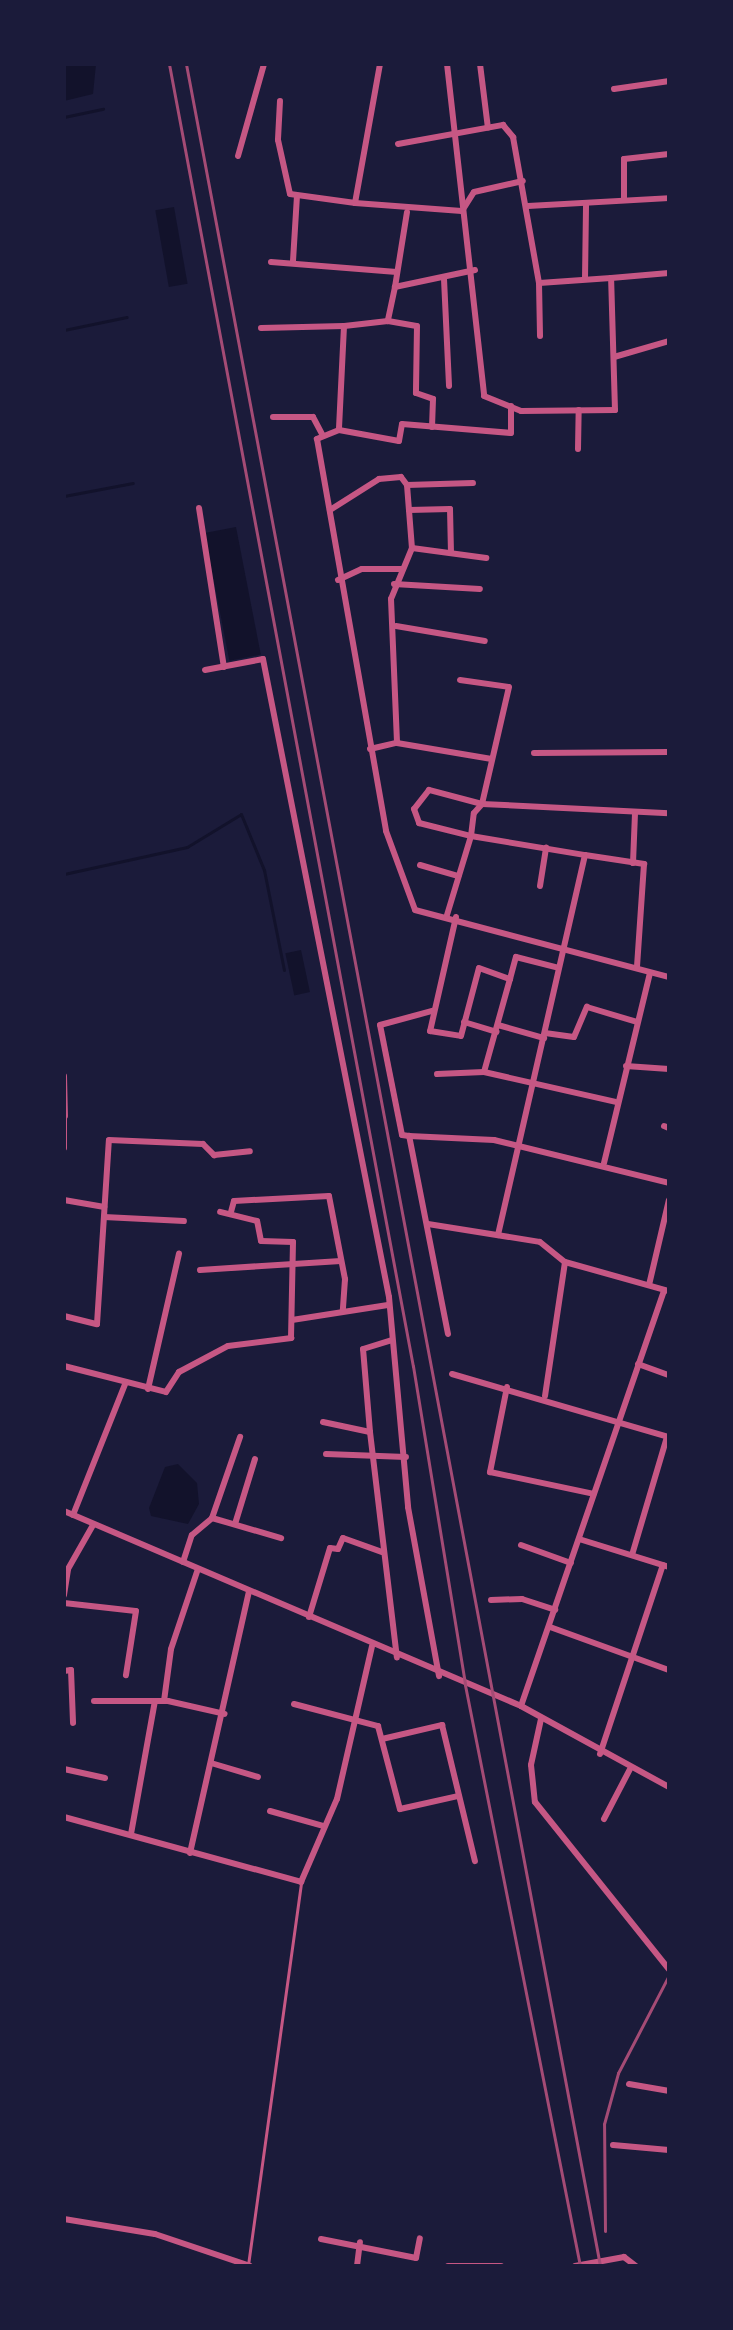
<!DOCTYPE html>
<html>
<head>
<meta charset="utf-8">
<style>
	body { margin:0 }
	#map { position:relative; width:733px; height:2330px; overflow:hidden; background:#1b1b3a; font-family:"Fira Sans Condensed",sans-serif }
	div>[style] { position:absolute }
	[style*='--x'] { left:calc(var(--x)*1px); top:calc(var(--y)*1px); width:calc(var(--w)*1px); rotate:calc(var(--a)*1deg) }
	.water>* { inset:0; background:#12122b; transform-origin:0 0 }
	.stream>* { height:3px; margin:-1.5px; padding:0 1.5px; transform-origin:1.5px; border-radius:1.5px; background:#12122b }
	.service>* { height:3px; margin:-1.5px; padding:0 1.5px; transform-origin:1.5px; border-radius:1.5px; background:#c65784 }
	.minor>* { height:6px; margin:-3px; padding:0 3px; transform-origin:3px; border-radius:3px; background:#c65784 }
	.rail>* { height:3px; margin:-1.5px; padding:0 1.5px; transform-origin:1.5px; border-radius:1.5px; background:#a44b75 }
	span { translate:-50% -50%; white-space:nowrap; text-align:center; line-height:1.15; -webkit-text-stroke:6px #1b1b3a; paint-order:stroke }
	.frame { position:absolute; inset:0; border:66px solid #1b1b3a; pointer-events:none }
</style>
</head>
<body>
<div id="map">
	<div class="water">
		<i style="clip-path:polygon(64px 64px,96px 64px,93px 94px,64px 101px)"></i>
		<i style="left:174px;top:207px;width:78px;height:19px;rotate:80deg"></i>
		<i style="left:236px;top:527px;width:130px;height:32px;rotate:79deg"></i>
		<i style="left:301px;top:950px;width:43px;height:16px;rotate:78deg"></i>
		<i style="clip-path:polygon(178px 1464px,197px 1483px,199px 1504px,188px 1524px,151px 1516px,149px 1508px,165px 1467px)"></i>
	</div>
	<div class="stream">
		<i style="--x:64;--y:117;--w:40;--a:-12"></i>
		<i style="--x:64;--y:330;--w:64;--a:-11.7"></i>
		<i style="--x:64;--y:496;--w:70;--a:-10.7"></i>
		<i style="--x:64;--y:874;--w:126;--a:-12.4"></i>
		<i style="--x:187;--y:847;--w:63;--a:-31.4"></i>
		<i style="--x:241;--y:814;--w:61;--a:67.7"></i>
		<i style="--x:264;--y:870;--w:102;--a:78.7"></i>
	</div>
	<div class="service">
		<i style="--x:248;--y:2265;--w:387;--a:-82.1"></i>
	</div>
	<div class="minor">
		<i style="--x:380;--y:64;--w:141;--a:100.2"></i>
		<i style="--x:355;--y:203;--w:107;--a:4.3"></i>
		<i style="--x:462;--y:211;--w:22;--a:-58"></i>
		<i style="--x:474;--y:192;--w:50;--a:-12.7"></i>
		<i style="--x:447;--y:64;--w:334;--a:83.6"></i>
		<i style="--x:484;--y:396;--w:40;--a:22"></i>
		<i style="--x:521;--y:411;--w:94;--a:-0.6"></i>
		<i style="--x:615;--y:410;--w:132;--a:-91.7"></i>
		<i style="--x:611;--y:278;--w:72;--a:176"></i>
		<i style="--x:480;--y:64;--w:64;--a:82.9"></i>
		<i style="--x:614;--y:89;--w:56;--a:-8.3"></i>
		<i style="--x:280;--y:101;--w:39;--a:93"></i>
		<i style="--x:278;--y:140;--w:55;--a:77.5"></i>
		<i style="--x:290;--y:194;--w:66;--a:7.9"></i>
		<i style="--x:398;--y:144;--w:107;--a:-10.3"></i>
		<i style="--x:503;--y:125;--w:16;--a:50"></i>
		<i style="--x:513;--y:137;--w:148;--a:79.9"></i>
		<i style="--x:539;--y:283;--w:53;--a:88.9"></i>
		<i style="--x:238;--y:156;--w:96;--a:-74.2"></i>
		<i style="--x:624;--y:200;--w:41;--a:-90"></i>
		<i style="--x:624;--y:159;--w:45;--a:-6.3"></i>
		<i style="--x:528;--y:206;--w:141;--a:-3.2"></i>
		<i style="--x:293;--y:261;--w:65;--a:-86.5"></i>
		<i style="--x:271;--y:262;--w:126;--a:4.5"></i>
		<i style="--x:475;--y:270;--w:82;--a:168"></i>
		<i style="--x:395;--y:287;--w:35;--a:102"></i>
		<i style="--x:388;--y:321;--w:44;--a:173.5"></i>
		<i style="--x:344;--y:326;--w:104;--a:92.8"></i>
		<i style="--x:339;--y:430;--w:24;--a:158"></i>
		<i style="--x:317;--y:439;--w:398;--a:80"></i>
		<i style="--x:386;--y:831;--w:84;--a:69.8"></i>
		<i style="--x:415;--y:910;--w:263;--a:14.8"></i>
		<i style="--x:611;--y:278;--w:58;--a:-4.9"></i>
		<i style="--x:444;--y:279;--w:107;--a:87.3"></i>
		<i style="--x:585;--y:279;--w:76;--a:-89.2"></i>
		<i style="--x:395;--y:287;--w:76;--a:-80.9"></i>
		<i style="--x:388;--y:321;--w:29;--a:10"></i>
		<i style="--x:417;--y:326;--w:67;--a:90.9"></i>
		<i style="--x:416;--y:393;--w:18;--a:19"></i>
		<i style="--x:433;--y:399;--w:28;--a:92"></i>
		<i style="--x:261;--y:328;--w:83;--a:-1.4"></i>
		<i style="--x:614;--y:357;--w:57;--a:-16.2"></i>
		<i style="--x:273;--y:417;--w:40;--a:0"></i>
		<i style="--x:313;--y:417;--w:21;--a:62"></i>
		<i style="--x:339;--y:430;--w:61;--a:10.4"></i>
		<i style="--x:399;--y:441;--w:17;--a:-80"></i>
		<i style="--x:402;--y:424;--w:109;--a:4.7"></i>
		<i style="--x:511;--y:433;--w:27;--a:-90"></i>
		<i style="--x:578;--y:449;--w:39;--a:-89"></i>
		<i style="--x:407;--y:485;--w:66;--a:-1.7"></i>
		<i style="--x:199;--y:508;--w:161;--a:81.1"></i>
		<i style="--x:330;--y:510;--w:58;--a:-32.3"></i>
		<i style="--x:379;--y:479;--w:22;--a:-5"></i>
		<i style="--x:401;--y:477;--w:10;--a:53"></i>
		<i style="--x:407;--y:485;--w:63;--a:85.5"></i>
		<i style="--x:412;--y:548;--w:55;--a:112.4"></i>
		<i style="--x:391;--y:599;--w:144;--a:87.6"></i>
		<i style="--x:409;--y:510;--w:41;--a:-1.4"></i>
		<i style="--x:450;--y:509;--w:44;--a:88.7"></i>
		<i style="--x:412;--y:548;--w:75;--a:7.7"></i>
		<i style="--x:338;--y:580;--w:26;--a:-25"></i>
		<i style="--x:362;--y:569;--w:40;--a:0"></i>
		<i style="--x:394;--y:584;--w:86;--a:3.3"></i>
		<i style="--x:396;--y:626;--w:90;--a:9.6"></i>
		<i style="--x:205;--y:670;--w:59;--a:-10.7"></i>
		<i style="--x:263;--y:659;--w:650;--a:78.83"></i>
		<i style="--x:389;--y:1297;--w:211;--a:84.8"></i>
		<i style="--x:408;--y:1507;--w:172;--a:79.6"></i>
		<i style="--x:460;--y:680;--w:49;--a:8.1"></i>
		<i style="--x:509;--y:687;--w:120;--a:103"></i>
		<i style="--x:482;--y:804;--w:187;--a:2.8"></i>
		<i style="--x:370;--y:749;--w:28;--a:-13"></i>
		<i style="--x:397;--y:743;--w:96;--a:9.6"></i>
		<i style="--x:534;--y:753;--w:135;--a:-0.4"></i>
		<i style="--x:585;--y:855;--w:60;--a:8.7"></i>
		<i style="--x:644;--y:864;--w:103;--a:93.9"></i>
		<i style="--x:633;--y:863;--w:49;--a:-87.7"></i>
		<i style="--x:420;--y:865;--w:40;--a:16"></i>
		<i style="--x:540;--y:886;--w:39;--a:-81"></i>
		<i style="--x:447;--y:915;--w:83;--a:-73.1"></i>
		<i style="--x:471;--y:836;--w:23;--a:-83"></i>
		<i style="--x:474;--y:813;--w:12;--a:-48"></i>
		<i style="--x:482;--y:804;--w:55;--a:-165.2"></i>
		<i style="--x:429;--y:790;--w:24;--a:128"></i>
		<i style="--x:414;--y:809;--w:15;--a:70"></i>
		<i style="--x:419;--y:823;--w:54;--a:14"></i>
		<i style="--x:471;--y:836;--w:116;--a:9.5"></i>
		<i style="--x:585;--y:855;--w:390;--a:102.9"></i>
		<i style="--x:456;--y:917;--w:117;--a:102.8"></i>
		<i style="--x:430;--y:1031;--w:31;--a:9"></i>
		<i style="--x:461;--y:1036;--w:70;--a:-75.2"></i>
		<i style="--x:479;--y:968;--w:33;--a:20"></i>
		<i style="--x:510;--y:979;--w:23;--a:-75"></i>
		<i style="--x:516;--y:957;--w:44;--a:14.3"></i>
		<i style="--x:464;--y:1022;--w:34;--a:17"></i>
		<i style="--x:498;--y:1025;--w:48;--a:15.8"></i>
		<i style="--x:545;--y:1033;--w:29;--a:8"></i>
		<i style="--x:574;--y:1037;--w:33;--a:-67"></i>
		<i style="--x:587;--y:1007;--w:52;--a:16.7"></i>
		<i style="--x:626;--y:1066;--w:43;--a:4"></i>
		<i style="--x:484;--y:1072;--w:97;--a:-74.4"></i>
		<i style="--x:437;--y:1074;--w:47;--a:-2.4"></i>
		<i style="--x:484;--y:1072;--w:135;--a:12.8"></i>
		<i style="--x:64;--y:1076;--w:40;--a:88.6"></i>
		<i style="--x:64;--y:1115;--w:33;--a:90"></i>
		<i style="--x:664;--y:1126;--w:5;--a:22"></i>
		<i style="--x:409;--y:1136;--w:7;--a:-172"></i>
		<i style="--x:402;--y:1135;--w:112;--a:-101.3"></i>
		<i style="--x:380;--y:1025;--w:54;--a:-15.1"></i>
		<i style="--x:604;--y:1163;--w:195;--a:-76.4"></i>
		<i style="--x:64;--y:1200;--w:41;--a:9.9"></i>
		<i style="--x:231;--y:1212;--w:11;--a:-75"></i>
		<i style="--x:234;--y:1201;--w:95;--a:-3"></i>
		<i style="--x:329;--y:1196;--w:85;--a:79.1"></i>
		<i style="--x:345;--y:1279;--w:32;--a:94"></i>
		<i style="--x:104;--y:1217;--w:80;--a:2.9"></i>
		<i style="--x:428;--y:1224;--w:113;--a:9.1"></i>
		<i style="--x:540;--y:1242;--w:32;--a:39"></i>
		<i style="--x:565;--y:1262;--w:108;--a:15.6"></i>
		<i style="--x:200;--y:1270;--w:141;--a:-3.7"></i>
		<i style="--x:649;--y:1285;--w:87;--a:-76.8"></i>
		<i style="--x:64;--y:1316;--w:34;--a:14"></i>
		<i style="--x:97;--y:1324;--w:184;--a:-86.3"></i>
		<i style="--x:109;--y:1140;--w:94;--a:2.4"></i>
		<i style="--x:203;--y:1144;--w:16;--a:45"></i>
		<i style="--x:214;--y:1155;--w:36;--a:-6"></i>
		<i style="--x:292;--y:1320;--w:97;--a:-8.9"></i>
		<i style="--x:448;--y:1334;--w:202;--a:-101.1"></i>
		<i style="--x:409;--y:1136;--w:85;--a:2.7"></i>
		<i style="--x:494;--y:1140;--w:180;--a:13.8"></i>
		<i style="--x:638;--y:1364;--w:33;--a:20"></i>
		<i style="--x:64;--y:1366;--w:105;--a:14.3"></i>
		<i style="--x:166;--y:1392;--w:24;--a:-57"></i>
		<i style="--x:179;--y:1372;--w:55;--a:-28"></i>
		<i style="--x:228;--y:1346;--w:64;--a:-7.2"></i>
		<i style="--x:291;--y:1338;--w:96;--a:-88.8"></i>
		<i style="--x:293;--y:1242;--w:32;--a:-178"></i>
		<i style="--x:261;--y:1241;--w:20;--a:-101"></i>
		<i style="--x:257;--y:1221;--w:38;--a:-166"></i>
		<i style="--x:452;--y:1374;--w:226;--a:16.2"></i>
		<i style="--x:507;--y:1387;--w:87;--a:101.3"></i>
		<i style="--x:490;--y:1472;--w:106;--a:11.9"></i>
		<i style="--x:148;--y:1389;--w:139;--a:-77.1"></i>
		<i style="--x:545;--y:1396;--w:135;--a:-81.5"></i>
		<i style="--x:323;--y:1422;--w:48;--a:12"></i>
		<i style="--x:370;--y:1432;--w:227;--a:83.2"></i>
		<i style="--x:370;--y:1432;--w:83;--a:-94.8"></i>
		<i style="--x:363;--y:1349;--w:30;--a:-17"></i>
		<i style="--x:326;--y:1454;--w:80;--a:2.1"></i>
		<i style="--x:64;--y:1511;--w:497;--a:23.1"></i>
		<i style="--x:521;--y:1706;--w:169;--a:28.7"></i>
		<i style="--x:73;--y:1515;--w:143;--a:-68.3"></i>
		<i style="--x:212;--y:1518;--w:72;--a:16.2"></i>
		<i style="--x:235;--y:1524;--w:68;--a:-72.9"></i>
		<i style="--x:579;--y:1539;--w:94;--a:17.3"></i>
		<i style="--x:521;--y:1545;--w:53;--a:19.8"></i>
		<i style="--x:632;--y:1555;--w:123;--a:-73.5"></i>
		<i style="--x:183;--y:1562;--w:28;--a:-72"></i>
		<i style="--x:192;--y:1535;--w:26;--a:-40"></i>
		<i style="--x:212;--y:1518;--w:86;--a:-70.9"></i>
		<i style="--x:64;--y:1595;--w:26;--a:-81"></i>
		<i style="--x:68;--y:1569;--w:51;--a:-60.4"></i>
		<i style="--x:491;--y:1600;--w:31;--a:-2"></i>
		<i style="--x:522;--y:1599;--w:35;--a:18"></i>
		<i style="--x:64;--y:1603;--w:72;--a:6.3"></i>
		<i style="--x:136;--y:1611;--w:65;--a:98.9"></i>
		<i style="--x:309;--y:1617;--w:72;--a:-73.1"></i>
		<i style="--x:330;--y:1548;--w:8;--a:7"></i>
		<i style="--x:338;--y:1549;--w:12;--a:-66"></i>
		<i style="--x:343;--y:1538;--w:41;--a:19.7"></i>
		<i style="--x:550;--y:1627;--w:127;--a:19.9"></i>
		<i style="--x:64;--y:1671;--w:7;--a:-8"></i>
		<i style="--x:71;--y:1670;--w:53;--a:87.8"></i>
		<i style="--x:94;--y:1701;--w:74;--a:0"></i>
		<i style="--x:168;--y:1701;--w:58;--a:12.8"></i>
		<i style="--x:164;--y:1701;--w:52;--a:-82.3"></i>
		<i style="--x:171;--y:1649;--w:84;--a:-71.4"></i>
		<i style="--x:294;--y:1704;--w:87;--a:14.7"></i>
		<i style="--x:378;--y:1726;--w:86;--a:75.2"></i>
		<i style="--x:400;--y:1809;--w:59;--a:-12.6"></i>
		<i style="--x:521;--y:1706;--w:440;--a:-71"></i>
		<i style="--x:541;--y:1719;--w:47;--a:102.3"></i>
		<i style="--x:531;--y:1765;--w:37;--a:84"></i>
		<i style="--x:535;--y:1802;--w:214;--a:51.3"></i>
		<i style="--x:382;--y:1739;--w:62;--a:-13.1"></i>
		<i style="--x:442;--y:1725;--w:140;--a:76.4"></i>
		<i style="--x:600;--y:1754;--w:199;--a:-71.6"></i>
		<i style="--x:211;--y:1763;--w:49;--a:16.6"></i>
		<i style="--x:64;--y:1769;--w:42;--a:12.4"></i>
		<i style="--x:270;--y:1811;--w:55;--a:15.8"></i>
		<i style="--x:64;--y:1817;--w:246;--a:15.3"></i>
		<i style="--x:301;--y:1882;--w:90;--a:-66.6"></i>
		<i style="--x:337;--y:1799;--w:157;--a:-77.1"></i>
		<i style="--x:604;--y:1819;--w:56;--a:-62.5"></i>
		<i style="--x:131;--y:1834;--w:135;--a:-79.8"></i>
		<i style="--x:190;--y:1853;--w:268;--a:-77.3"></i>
		<i style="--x:629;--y:2084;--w:41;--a:9.9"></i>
		<i style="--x:613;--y:2145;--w:56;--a:5.1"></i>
		<i style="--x:64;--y:2219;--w:92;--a:9.4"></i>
		<i style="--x:155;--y:2234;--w:100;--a:18.6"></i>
		<i style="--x:321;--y:2239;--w:97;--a:11.3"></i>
		<i style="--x:416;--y:2258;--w:20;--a:-79"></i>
		<i style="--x:357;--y:2266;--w:24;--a:-83"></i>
		<i style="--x:448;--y:2266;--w:53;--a:0"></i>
		<i style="--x:575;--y:2266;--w:50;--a:-10.4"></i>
		<i style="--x:624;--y:2257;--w:15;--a:37"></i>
	</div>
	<div class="rail">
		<i style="--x:169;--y:64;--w:1325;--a:79.39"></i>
		<i style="--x:413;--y:1366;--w:323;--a:80.7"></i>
		<i style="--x:465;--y:1685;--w:592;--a:78.8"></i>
		<i style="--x:186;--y:64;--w:2241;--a:79.35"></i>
		<i style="--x:605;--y:2231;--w:107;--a:-90.5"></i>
		<i style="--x:604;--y:2124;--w:53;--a:-74.6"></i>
		<i style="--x:618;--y:2073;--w:110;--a:-62.5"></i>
	</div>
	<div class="frame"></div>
</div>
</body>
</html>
